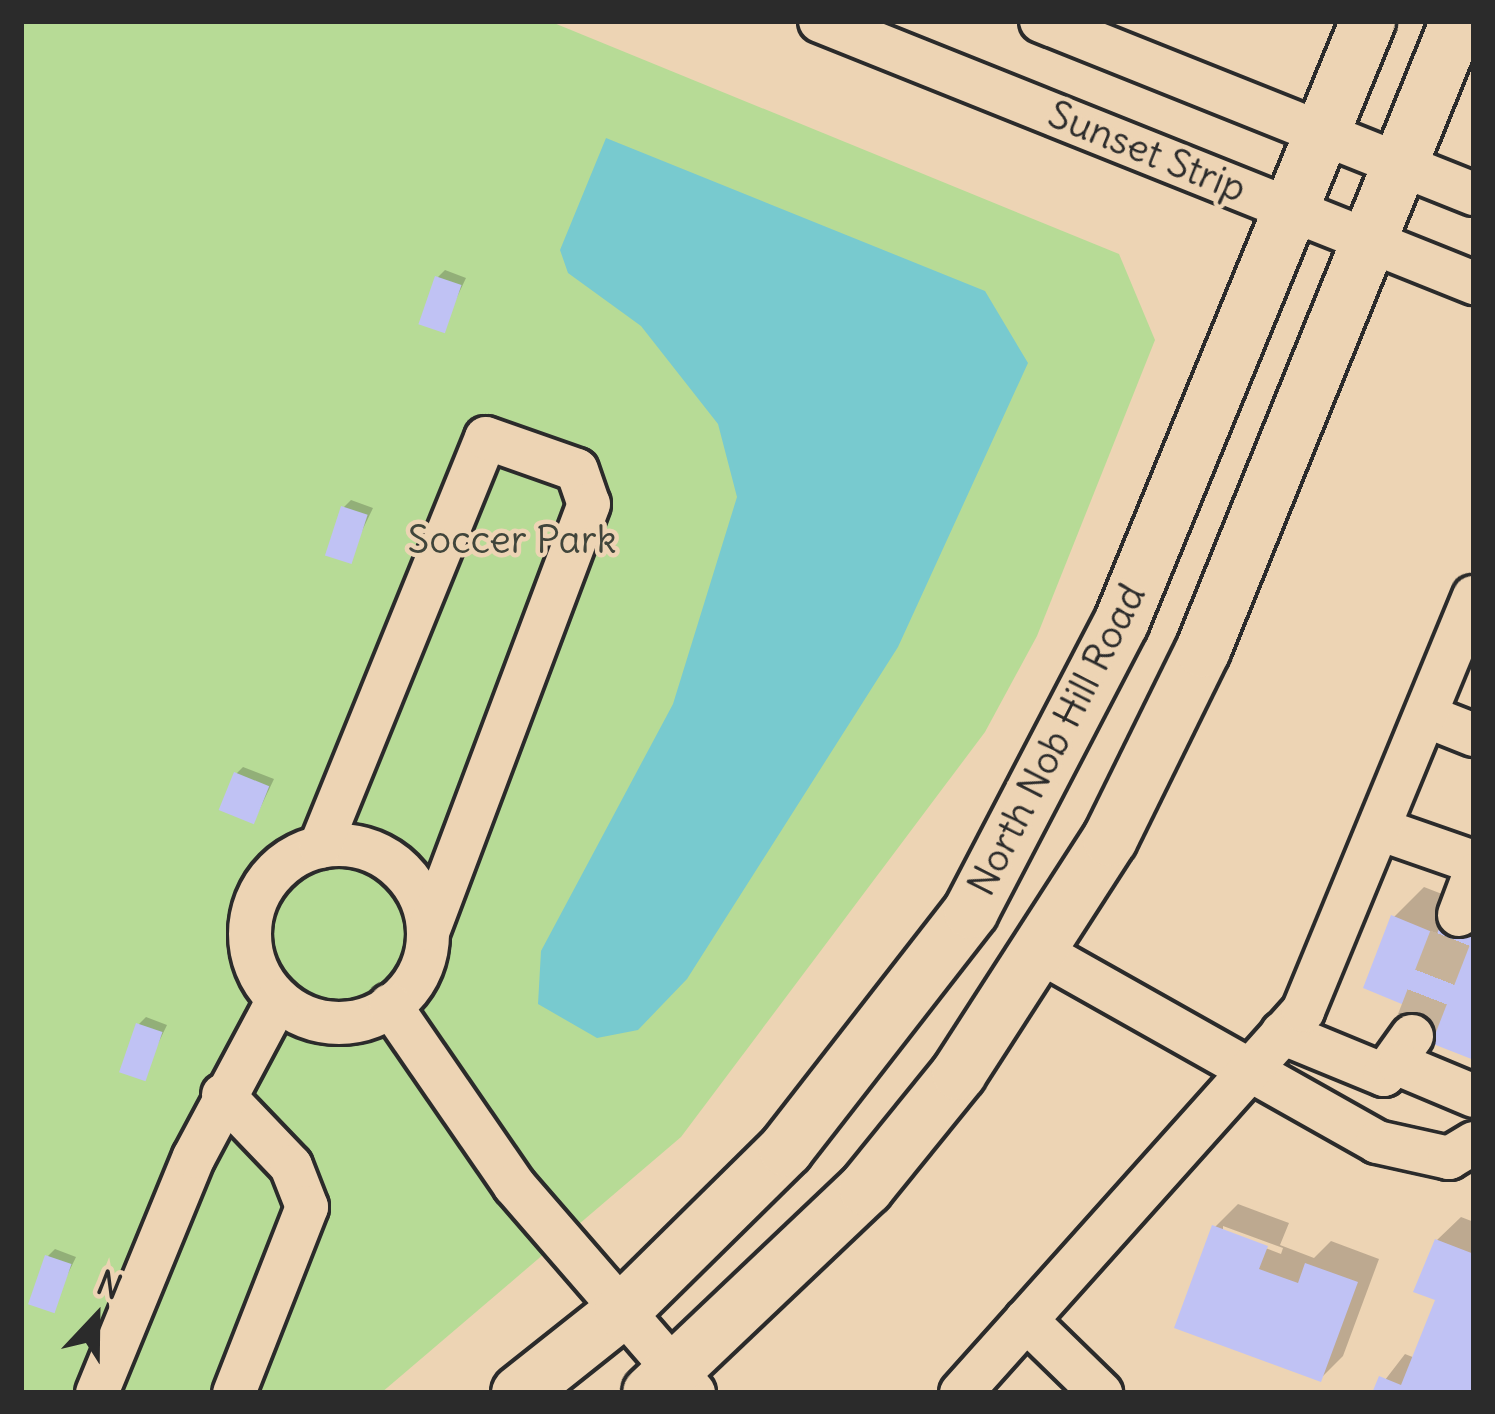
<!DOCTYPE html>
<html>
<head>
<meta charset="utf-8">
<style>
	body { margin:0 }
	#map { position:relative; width:1495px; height:1414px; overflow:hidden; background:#edd4b4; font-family:Delius,sans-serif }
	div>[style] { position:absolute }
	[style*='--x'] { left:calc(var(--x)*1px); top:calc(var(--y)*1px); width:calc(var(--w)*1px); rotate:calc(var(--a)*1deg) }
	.green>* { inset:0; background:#b7db96 }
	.water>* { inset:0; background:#78cacf }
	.shadow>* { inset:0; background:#0003 }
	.building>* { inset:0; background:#c0c2f4; transform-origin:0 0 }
	.minor-tunnel>* { height:42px; margin-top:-21px; transform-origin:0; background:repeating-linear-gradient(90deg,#c6b299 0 42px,transparent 0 63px) }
	.roads { filter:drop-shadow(3px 0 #2b2b2b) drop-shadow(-3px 0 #2b2b2b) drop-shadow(0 3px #2b2b2b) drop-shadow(0 -3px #2b2b2b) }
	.minor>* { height:42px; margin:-21px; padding:0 21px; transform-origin:21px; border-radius:21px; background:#edd4b4 }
	.minor>.ring { margin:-21px; padding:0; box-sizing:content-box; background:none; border:42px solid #edd4b4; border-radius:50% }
	.major>* { height:54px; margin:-27px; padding:0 27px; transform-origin:27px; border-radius:27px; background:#edd4b4 }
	span { translate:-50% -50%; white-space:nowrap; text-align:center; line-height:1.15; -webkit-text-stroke:9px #edd4b4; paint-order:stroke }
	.street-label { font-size:39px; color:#2b2b2b }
	.park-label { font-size:39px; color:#40453b }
	.frame { position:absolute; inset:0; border:24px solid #2b2b2b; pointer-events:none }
	.north { position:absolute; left:36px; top:1258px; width:120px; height:120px; -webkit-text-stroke:9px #edd4b4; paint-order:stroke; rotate:22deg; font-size:33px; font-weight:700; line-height:48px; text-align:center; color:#2b2b2b }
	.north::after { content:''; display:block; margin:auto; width:42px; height:54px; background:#2b2b2b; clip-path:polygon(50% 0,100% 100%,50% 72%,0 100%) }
</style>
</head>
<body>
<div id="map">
	<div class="green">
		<i style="clip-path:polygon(21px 21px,549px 21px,1119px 254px,1155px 340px,1037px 636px,985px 732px,681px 1137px,381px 1393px,21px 1393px)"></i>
	</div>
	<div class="water">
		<i style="clip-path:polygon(606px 138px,985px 291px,1028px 363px,898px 647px,687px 979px,638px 1030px,597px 1038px,538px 1004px,541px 951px,673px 704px,737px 497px,718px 424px,641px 326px,568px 273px,560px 250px)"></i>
	</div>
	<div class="shadow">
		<i style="clip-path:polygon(445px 270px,466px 278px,441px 331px,438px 277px)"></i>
		<i style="clip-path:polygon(351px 500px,373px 508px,347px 562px,344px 507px)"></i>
		<i style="clip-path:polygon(243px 767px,274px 779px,254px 821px,236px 774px)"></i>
		<i style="clip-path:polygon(1424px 887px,1460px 901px,1474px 1057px,1413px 1005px,1394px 917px)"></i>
		<i style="clip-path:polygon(146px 1017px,167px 1025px,141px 1079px,139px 1024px)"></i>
		<i style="clip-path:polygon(evenodd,1238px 1204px,1289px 1223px,1280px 1245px,1314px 1258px,1331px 1241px,1379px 1259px,1343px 1356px,1320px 1379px,1215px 1227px,1238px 1204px,1223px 1226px,1283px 1248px,1281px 1254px,1223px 1232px,1223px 1226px)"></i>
		<i style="clip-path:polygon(1461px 1217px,1474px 1222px,1474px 1393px,1375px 1393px,1405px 1354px,1415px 1358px,1439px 1298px,1437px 1240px)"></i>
		<i style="clip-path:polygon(55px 1249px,76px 1257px,50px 1311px,48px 1256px)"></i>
	</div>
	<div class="building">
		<i style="left:435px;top:276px;width:28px;height:51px;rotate:19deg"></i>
		<i style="left:341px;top:506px;width:28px;height:52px;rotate:18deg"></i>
		<i style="left:234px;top:772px;width:38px;height:41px;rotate:22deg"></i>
		<i style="clip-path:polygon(1446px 910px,1474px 922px,1474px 1060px,1400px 1031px,1409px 1007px,1363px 988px,1391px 915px,1437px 934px)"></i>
		<i style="left:136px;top:1023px;width:28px;height:52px;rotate:19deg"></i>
		<i style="clip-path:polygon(1212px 1225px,1268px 1246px,1259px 1269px,1298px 1283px,1305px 1263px,1358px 1282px,1321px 1382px,1174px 1328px)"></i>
		<i style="clip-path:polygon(1435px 1239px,1474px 1254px,1474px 1393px,1372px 1393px,1379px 1376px,1401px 1385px,1435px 1300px,1413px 1292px)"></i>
		<i style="left:45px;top:1255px;width:28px;height:52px;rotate:19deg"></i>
	</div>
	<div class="minor-tunnel">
		<i style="--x:1412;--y:1036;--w:130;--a:-68.8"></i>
	</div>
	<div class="roads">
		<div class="minor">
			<i style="--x:820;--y:21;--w:705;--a:21.83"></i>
			<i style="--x:1041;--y:21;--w:466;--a:21.8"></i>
			<i style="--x:1426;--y:716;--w:52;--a:21.6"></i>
			<i style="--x:1379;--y:829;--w:101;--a:19.2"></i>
			<i class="ring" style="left:250px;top:845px;width:136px;height:136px"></i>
			<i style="--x:320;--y:847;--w:441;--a:-67.9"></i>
			<i style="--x:486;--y:438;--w:96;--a:19.4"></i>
			<i style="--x:577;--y:470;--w:36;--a:71"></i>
			<i style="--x:589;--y:504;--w:454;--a:110.6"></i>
			<i style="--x:1459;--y:915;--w:43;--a:-69.4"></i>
			<i style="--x:1042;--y:953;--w:385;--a:29.4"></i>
			<i style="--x:1377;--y:1142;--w:74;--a:12.5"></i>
			<i style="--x:1449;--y:1158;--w:29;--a:-31"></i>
			<i style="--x:390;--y:1005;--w:219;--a:55.4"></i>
			<i style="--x:514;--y:1185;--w:275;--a:49.1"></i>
			<i style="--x:1282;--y:1033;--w:110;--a:22.4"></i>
			<i style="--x:1384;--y:1075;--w:48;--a:-54.3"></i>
			<i style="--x:1400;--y:1065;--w:80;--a:22.7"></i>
			<i style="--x:223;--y:1095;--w:98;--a:46.2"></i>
			<i style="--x:291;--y:1166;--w:44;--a:68.7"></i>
			<i style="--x:307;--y:1207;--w:200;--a:111.4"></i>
			<i style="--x:1026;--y:1320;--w:105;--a:44.2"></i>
			<i style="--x:97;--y:1393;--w:255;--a:-67.7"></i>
			<i style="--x:194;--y:1157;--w:178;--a:-61.9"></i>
			<i style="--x:961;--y:1393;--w:513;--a:-48.16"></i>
			<i style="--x:1303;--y:1011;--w:448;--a:-67.6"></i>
		</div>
		<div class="major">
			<i style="--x:519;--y:1393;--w:132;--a:-38.5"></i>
			<i style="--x:622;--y:1311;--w:231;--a:-44.6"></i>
			<i style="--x:786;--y:1149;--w:301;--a:-52.1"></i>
			<i style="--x:971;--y:911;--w:325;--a:-62.5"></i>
			<i style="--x:1121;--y:623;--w:651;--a:-67.69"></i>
			<i style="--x:650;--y:1393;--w:298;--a:-43.5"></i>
			<i style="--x:866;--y:1188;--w:148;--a:-51"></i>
			<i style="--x:959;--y:1073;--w:278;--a:-57.2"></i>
			<i style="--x:1110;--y:839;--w:211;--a:-63.8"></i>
			<i style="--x:1203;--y:650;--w:679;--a:-67.93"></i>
		</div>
	</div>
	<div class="street-label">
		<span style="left:1147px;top:152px;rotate:22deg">Sunset Strip</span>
		<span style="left:1057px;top:740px;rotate:-63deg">North Nob Hill Road</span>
	</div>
	<div class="park-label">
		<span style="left:512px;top:540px">Soccer Park</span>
	</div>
	<div class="frame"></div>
	<div class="north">N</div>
</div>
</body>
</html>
